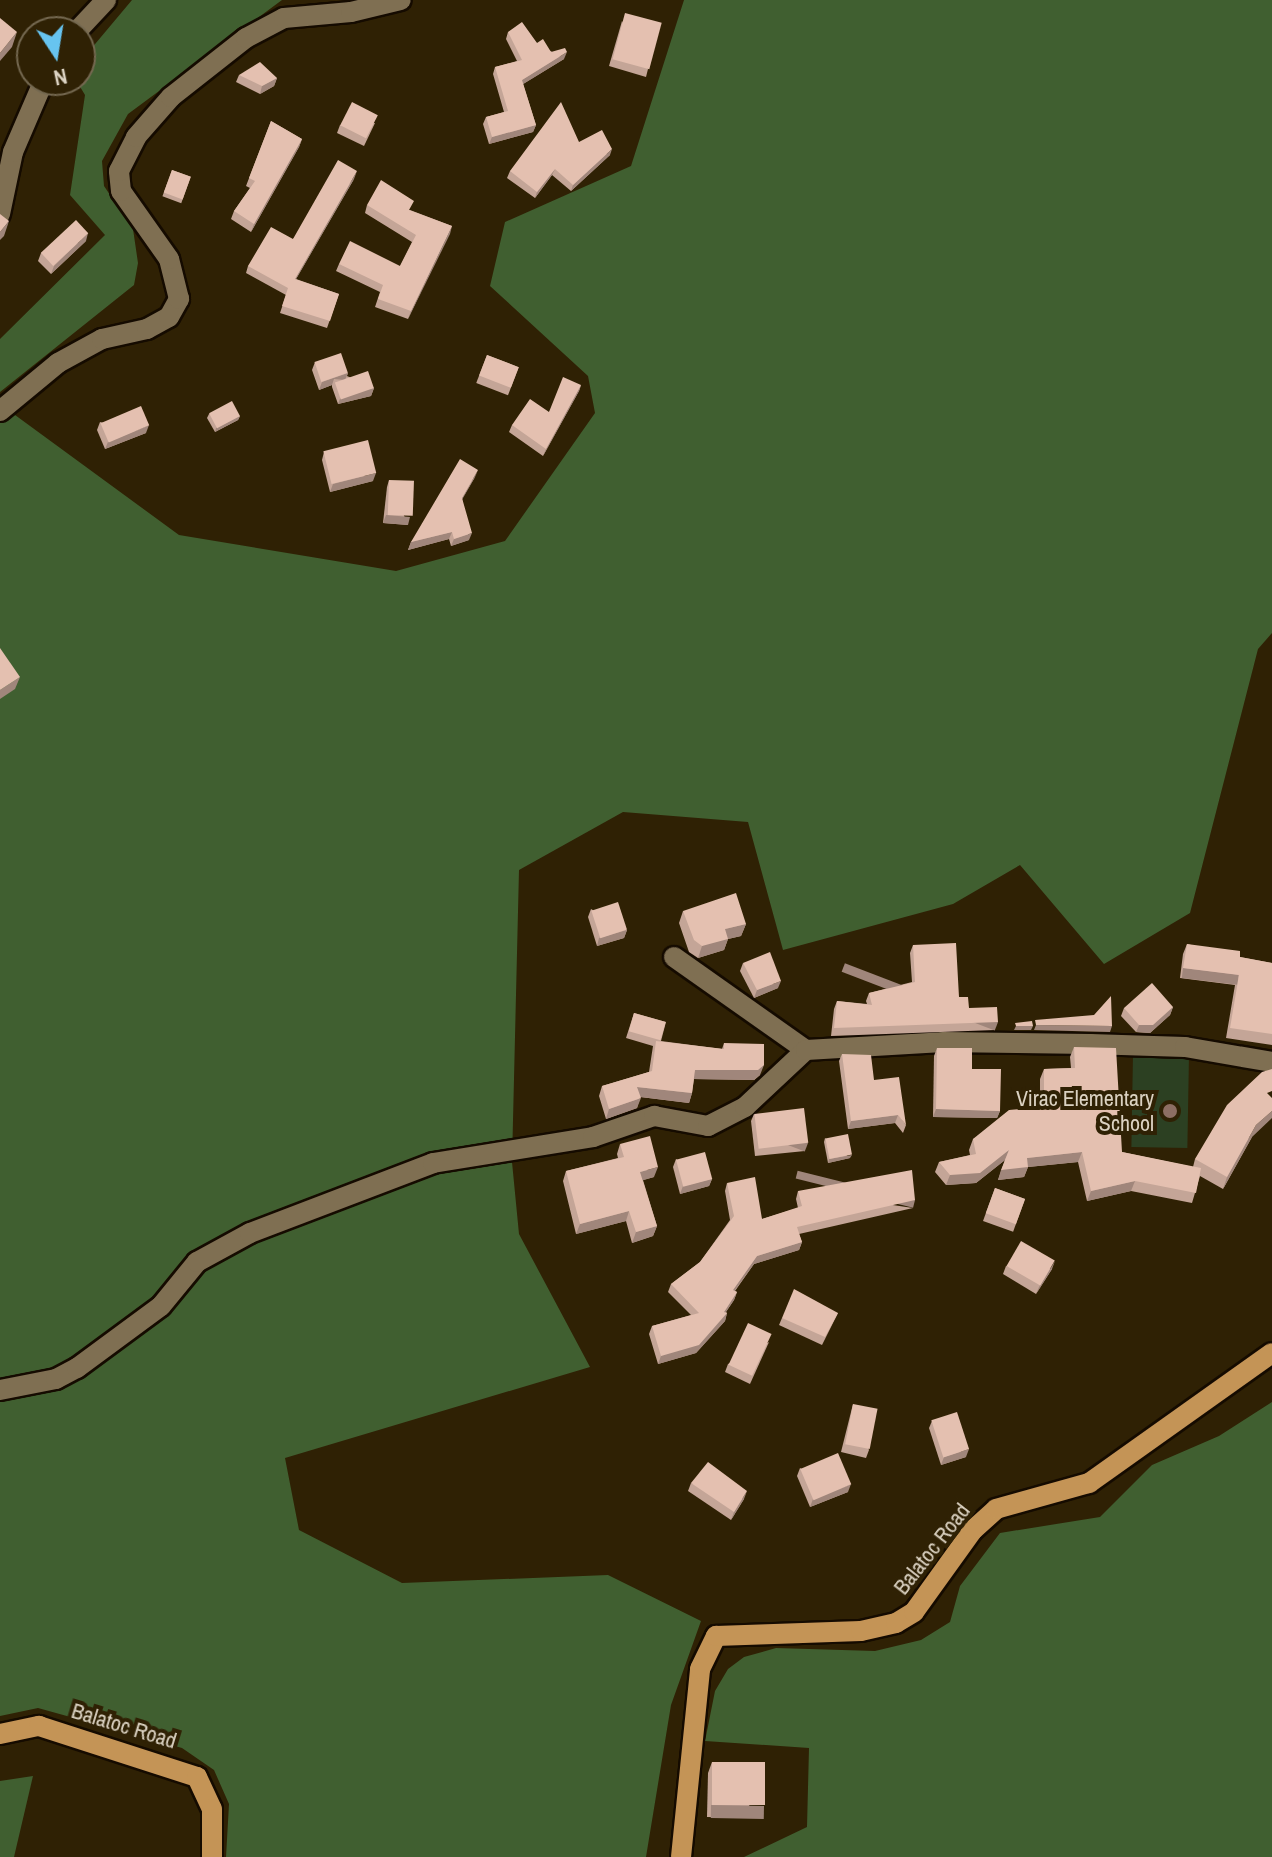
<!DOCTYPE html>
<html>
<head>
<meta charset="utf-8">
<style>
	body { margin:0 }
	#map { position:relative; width:1272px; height:1857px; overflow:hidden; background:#2f2104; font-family:"Archivo Narrow",sans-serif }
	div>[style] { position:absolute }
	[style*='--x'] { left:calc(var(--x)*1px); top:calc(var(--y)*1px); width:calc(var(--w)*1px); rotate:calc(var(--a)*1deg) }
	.green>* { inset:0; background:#2c4022; transform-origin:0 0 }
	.forest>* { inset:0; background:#405f30 }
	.roads { filter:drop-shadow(2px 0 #150b00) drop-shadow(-2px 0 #150b00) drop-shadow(0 2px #150b00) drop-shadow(0 -2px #150b00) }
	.minor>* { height:20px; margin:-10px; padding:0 10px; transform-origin:10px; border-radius:10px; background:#7f6f52 }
	.major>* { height:20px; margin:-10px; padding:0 10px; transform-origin:10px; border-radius:10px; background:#c49456 }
	.wall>* { inset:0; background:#c4a597; transform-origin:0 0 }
	.shaded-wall>* { inset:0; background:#a0867b; transform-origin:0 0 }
	.building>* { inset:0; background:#e4c0b0; transform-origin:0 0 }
	.dots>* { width:22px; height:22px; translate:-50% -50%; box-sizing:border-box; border:4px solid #2f2104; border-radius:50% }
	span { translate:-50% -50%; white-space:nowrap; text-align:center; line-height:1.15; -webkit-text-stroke:8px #2f2104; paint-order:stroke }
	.poi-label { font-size:22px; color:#dbd2c2 }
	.right { translate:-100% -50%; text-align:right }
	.street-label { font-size:22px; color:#dbd2c2 }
	.north { position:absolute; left:16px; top:16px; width:80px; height:80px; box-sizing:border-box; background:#2f2104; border:2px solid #746850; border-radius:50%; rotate:168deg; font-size:22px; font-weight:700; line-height:32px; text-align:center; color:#dbd2c2 }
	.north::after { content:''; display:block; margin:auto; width:28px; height:36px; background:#67c4f0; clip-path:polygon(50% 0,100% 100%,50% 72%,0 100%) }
</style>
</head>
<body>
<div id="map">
	<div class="green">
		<i style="left:1133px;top:1054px;width:56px;height:93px;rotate:1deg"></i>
	</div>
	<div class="forest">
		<i style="clip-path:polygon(132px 0,282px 0,128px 114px,102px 161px,104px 186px,133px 229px,138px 263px,134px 285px,0 392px,0 339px,105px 235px,70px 195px,85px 95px,76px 80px,80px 62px)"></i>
		<i style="clip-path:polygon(684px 0,1272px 0,1272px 633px,1258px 649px,1190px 913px,1104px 964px,1020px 865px,953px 904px,783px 950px,748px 822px,623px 812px,519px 870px,512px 1162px,519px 1234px,590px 1367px,285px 1458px,299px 1530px,402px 1583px,608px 1575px,701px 1621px,671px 1705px,646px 1857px,226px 1857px,229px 1804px,214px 1770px,182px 1748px,38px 1708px,0 1716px,0 404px,179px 535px,396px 571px,505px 541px,595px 413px,588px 376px,490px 286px,505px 222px,631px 166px)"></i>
		<i style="clip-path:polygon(1272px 1402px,1272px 1857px,744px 1857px,807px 1827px,809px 1748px,705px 1741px,715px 1691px,728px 1669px,744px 1657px,776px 1648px,875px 1651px,921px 1640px,950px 1622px,960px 1586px,1000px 1533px,1100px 1517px,1152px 1465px,1219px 1436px)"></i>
		<i style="clip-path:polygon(33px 1776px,14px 1857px,0 1857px,0 1781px)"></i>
	</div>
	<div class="roads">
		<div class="minor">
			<i style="--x:76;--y:32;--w:44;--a:-46.8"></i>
			<i style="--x:0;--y:214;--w:63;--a:-78.2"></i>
			<i style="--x:13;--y:152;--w:78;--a:-66.7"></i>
			<i style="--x:0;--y:411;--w:75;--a:-39.6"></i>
			<i style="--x:58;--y:363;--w:50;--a:-28.6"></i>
			<i style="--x:102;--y:339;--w:46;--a:-12.5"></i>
			<i style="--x:147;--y:329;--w:25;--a:-29"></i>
			<i style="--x:169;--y:317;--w:21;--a:-61"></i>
			<i style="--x:179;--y:299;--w:41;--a:-104"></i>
			<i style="--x:169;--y:259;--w:83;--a:-125.2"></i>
			<i style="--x:121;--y:191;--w:20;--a:-96"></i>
			<i style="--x:119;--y:171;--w:38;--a:-63"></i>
			<i style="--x:136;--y:137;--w:53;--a:-48.8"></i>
			<i style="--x:171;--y:97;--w:95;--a:-38.2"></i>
			<i style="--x:246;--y:38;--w:43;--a:-27.8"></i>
			<i style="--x:284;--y:18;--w:67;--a:-5.1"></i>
			<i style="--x:351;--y:12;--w:51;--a:-13.5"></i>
			<i style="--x:674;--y:957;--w:161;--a:35.2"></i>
			<i style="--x:0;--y:1390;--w:57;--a:-11.1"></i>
			<i style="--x:56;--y:1379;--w:24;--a:-28"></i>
			<i style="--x:77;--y:1368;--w:104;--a:-36.4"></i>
			<i style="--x:161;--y:1306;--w:57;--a:-50.7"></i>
			<i style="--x:197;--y:1262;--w:60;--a:-28.7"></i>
			<i style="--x:250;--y:1233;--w:196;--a:-20.9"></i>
			<i style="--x:433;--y:1163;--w:162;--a:-9.2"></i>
			<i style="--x:593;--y:1137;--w:65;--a:-19"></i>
			<i style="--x:654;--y:1116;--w:55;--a:10.5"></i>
			<i style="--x:708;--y:1126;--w:42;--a:-27.2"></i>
			<i style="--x:745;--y:1107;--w:83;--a:-43.1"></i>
			<i style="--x:806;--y:1050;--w:137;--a:-3.3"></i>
			<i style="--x:943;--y:1042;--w:147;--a:0.8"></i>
			<i style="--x:1090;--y:1044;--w:95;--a:1.8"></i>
			<i style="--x:1185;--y:1047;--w:88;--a:9.8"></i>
		</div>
		<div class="major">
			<i style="--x:0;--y:1734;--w:40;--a:-12"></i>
			<i style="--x:39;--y:1726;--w:166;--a:17.9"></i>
			<i style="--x:197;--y:1777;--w:35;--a:65"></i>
			<i style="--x:212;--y:1809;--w:48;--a:90"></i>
			<i style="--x:681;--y:1857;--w:189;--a:-84.2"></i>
			<i style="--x:700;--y:1669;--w:37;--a:-64"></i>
			<i style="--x:716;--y:1636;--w:145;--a:-2"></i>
			<i style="--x:861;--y:1631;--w:36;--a:-13"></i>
			<i style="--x:896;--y:1623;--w:21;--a:-31"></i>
			<i style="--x:914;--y:1612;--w:101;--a:-54.3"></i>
			<i style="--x:973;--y:1530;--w:31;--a:-42"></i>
			<i style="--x:996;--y:1509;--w:97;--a:-15.6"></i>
			<i style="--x:1089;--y:1483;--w:224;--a:-35.4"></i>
		</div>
	</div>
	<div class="wall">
		<i style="clip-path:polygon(622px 21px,648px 69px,646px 77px,609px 66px)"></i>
		<i style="clip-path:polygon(508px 32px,537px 43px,564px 59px,523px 84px,536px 125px,533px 132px,489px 144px,483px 124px,486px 117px,504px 112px,493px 74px,495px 67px,517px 61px,506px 39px)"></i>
		<i style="clip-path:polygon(239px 75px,277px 78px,274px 86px,260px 94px,236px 82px)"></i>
		<i style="clip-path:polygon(271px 121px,302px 139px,299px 147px,251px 232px,231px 219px,234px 211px,250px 188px,246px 186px)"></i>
		<i style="clip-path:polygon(375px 123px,364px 146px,337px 133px,340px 125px)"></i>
		<i style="clip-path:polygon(579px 142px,610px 155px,571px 191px,552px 175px,535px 198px,507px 178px,510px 171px)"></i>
		<i style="left:172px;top:170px;width:20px;height:28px;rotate:20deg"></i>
		<i style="clip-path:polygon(354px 179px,296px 279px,339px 294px,327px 328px,280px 313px,286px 295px,246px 273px,248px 266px,293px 239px)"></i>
		<i style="clip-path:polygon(367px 205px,410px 210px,452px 226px,408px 319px,375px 307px,380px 292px,336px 271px,339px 264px,400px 266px,412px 242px,365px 213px)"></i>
		<i style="clip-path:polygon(86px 241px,51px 274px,38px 261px,41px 253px)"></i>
		<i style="left:487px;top:355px;width:34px;height:30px;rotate:21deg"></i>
		<i style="clip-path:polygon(315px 362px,348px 373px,347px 376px,374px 388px,371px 396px,338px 404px,332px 387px,332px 385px,319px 390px,312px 370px)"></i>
		<i style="clip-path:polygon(581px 385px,579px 391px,543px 456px,509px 432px,512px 425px,549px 412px)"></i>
		<i style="clip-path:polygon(209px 414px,240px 416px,238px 420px,215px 432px,207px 418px)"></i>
		<i style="clip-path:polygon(100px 422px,146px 433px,105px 449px,97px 430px)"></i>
		<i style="clip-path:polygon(324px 452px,373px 481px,330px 492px,322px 460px)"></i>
		<i style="clip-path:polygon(475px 477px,462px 499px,469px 540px,451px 546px,449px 539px,408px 550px,411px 542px)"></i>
		<i style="clip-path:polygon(389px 480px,408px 525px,383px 523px,387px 487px)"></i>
		<i style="clip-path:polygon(591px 909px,627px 930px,624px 938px,597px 946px,588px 917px)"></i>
		<i style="clip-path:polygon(683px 911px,746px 924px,741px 936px,728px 939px,724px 950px,698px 958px,689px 952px,679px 923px)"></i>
		<i style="clip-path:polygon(1187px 944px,1240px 957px,1272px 963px,1272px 1045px,1226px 1038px,1235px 985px,1180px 978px,1183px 954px)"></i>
		<i style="clip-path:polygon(913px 945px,969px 1008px,995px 1030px,831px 1036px,834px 1009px,837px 1001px,867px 1004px,866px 1001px,869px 993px,912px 982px,910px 953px)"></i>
		<i style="clip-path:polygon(743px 963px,778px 988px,754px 998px,740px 971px)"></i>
		<i style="clip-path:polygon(1173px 1007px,1170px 1015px,1150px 1033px,1136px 1032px,1121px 1016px,1124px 1008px)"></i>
		<i style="clip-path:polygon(634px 1013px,666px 1022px,661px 1041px,722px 1049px,724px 1043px,760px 1075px,754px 1080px,694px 1079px,692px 1093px,689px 1103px,640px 1097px,637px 1108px,606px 1119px,599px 1096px,602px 1086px,649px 1072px,653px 1046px,626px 1038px)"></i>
		<i style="clip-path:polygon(1074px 1047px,1122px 1152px,1193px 1167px,1195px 1159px,1252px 1137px,1223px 1189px,1200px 1176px,1192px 1203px,1131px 1191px,1087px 1201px,1078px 1162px,1028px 1167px,1024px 1177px,998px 1180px,1005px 1160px,976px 1183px,946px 1185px,935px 1172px,939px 1162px,970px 1155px,969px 1150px,973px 1139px,1040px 1107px,1040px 1079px,1044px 1069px,1071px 1068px,1070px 1057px)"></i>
		<i style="clip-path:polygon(937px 1048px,972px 1069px,1000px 1111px,997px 1118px,933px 1117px,934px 1056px)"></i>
		<i style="clip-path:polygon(842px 1054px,874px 1080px,906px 1125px,903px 1133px,895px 1123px,848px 1129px,839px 1061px)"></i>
		<i style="clip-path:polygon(754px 1114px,805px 1151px,755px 1156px,751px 1121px)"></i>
		<i style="clip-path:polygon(825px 1138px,850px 1158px,828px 1163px,824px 1142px)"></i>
		<i style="clip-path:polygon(620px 1144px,654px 1177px,643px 1180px,657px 1226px,653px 1236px,632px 1243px,626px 1221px,576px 1234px,563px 1181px,566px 1171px,618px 1158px,617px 1154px)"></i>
		<i style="clip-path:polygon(676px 1159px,712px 1179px,709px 1186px,680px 1194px,673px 1167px)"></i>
		<i style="clip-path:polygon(727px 1183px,762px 1219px,798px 1208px,796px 1199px,798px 1191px,913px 1208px,799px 1234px,802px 1242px,799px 1250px,754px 1264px,735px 1291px,737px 1292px,734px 1300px,726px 1312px,727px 1313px,725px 1321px,696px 1353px,658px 1364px,649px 1334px,652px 1326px,691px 1315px,668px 1292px,671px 1284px,700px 1262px,730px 1220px,725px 1191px)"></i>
		<i style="left:995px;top:1188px;width:32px;height:35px;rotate:20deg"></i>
		<i style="clip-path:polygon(1006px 1266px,1052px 1269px,1036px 1294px,1003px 1274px)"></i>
		<i style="clip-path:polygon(838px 1313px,822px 1345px,779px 1325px,782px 1318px)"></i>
		<i style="clip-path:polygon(769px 1342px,750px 1384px,725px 1372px,728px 1364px)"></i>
		<i style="clip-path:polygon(853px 1404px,869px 1450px,866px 1458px,841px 1452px)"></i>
		<i style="clip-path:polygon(932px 1421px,966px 1457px,941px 1465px,929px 1428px)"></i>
		<i style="clip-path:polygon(800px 1468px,848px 1492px,810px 1507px,797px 1476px)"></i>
		<i style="clip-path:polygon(691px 1483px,744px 1499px,731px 1520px,688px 1491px)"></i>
		<i style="clip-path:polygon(712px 1762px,760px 1818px,707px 1817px,708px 1773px)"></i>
	</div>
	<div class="shaded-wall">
		<i style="clip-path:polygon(17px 32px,12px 47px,0 61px,0 53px)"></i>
		<i style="clip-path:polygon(567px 52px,564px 59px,520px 86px,522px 80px)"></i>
		<i style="clip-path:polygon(277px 78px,274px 86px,260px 94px,262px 86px)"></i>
		<i style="clip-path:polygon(536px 125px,533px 132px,489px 144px,492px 137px)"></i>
		<i style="clip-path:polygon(302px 139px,299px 147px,251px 232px,254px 224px)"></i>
		<i style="clip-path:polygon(612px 149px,610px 155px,571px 191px,573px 185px)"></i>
		<i style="clip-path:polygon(555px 169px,552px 175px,535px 198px,537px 192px)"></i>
		<i style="clip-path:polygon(357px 171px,354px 179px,292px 286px,295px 279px)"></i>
		<i style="clip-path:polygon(9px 221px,4px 236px,0 240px,0 232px)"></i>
		<i style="clip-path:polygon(452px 226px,450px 234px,408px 319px,411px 311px)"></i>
		<i style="clip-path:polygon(88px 233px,86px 241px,51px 274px,54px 266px)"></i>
		<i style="clip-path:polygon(348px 373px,345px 380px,334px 379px,332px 385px,319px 390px,322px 382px)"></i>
		<i style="clip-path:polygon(581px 385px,579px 391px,543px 456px,546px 449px)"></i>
		<i style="clip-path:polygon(374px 388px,371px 396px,338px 404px,341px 396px)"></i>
		<i style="clip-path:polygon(240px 416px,238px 420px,215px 432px,216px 428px)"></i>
		<i style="clip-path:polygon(149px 425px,146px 433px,105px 449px,108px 442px)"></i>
		<i style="clip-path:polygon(478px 470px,475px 477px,459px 505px,462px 498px)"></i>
		<i style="clip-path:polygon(376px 473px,373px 481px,330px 492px,333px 484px)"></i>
		<i style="clip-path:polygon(386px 515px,410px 517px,408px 525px,383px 523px)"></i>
		<i style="clip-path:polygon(452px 532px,449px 539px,408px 550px,411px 542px)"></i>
		<i style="clip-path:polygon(472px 533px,469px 540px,451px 546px,454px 539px)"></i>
		<i style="clip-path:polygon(20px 677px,15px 689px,0 699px,0 690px)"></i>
		<i style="clip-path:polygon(746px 924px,741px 936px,728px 939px,724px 950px,698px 958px,702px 946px,725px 929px)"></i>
		<i style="clip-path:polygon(627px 930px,624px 938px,597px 946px,599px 938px)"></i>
		<i style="left:1183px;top:968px;width:56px;height:10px;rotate:7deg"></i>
		<i style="clip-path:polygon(781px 981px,778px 988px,754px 998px,757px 990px)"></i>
		<i style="clip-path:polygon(1173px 1007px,1170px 1015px,1150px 1033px,1136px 1032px,1139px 1025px)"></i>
		<i style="left:998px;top:1022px;width:9px;height:164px;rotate:111deg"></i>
		<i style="clip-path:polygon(1036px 1025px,1112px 1026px,1110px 1032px,1034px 1030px)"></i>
		<i style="clip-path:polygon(1016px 1026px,1033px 1026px,1031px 1030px,1014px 1030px)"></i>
		<i style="clip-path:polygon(764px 1065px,760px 1075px,754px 1080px,692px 1079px,695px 1070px)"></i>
		<i style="clip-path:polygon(637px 1087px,692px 1093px,689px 1103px,633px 1096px)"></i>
		<i style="clip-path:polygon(641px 1098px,637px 1108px,606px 1119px,609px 1109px)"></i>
		<i style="clip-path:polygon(936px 1109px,1000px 1111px,997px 1118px,933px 1117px)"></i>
		<i style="clip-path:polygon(1272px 1111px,1272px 1118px,1252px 1137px,1223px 1189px,1227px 1177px,1256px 1125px)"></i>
		<i style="clip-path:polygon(898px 1115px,895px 1123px,848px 1129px,851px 1121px)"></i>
		<i style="left:808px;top:1143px;width:9px;height:50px;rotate:111deg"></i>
		<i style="clip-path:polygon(1009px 1150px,1005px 1160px,976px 1183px,946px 1185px,950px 1175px)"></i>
		<i style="clip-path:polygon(1082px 1152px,1078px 1162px,1028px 1167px,1024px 1177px,998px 1180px,1001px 1170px,1027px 1158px)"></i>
		<i style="clip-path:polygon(852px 1155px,850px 1158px,828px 1163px,829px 1159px)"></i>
		<i style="clip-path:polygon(658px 1167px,654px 1177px,637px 1182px,640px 1172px)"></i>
		<i style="clip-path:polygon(712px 1179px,709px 1186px,680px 1194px,683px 1186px)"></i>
		<i style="clip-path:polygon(1135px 1181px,1131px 1191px,1087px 1201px,1091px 1191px)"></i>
		<i style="left:915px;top:1200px;width:8px;height:121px;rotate:104deg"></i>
		<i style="clip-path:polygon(629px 1211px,626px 1221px,576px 1234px,580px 1224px)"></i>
		<i style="clip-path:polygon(657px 1226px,653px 1236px,632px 1243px,636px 1232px)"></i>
		<i style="clip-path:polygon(802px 1242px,799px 1250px,754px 1264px,730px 1297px,733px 1290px,757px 1256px)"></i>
		<i style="clip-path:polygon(1055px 1261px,1052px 1269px,1036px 1294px,1039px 1287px)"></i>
		<i style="clip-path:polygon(737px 1292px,734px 1300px,721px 1319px,724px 1312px)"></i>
		<i style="clip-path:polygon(727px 1313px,725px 1321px,696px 1353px,658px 1364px,661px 1356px)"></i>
		<i style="clip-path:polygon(969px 1449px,966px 1457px,941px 1465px,944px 1457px)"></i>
		<i style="clip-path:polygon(851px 1484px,848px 1492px,810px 1507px,813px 1499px)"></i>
		<i style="clip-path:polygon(747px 1491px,744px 1499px,731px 1520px,734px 1512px)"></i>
		<i style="left:711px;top:1805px;width:53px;height:13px;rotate:1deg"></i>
	</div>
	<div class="building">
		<i style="left:625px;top:13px;width:38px;height:48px;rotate:15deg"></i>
		<i style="clip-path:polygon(0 18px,17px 32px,0 53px)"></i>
		<i style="clip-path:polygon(522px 22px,537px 43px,543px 39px,551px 52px,565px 48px,567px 52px,522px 80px,536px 125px,492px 137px,486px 117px,508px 111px,495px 67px,522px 60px,508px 32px)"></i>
		<i style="clip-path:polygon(260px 62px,277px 78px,262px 86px,239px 75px)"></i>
		<i style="left:352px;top:102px;width:29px;height:26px;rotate:27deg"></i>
		<i style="clip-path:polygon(561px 102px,579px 142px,602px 130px,612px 149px,573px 185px,555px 169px,537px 192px,510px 171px)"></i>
		<i style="clip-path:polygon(271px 121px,302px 139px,254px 224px,234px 211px,255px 181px,249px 178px)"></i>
		<i style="clip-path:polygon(338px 160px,357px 171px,295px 279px,339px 294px,330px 321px,282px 306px,288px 288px,248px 266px,271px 227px,293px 239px)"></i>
		<i style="left:172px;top:170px;width:20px;height:24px;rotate:20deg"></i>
		<i style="clip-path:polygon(381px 180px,414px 201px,409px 210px,452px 226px,411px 311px,378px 299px,383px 285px,339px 264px,350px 241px,400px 266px,416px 235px,367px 205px)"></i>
		<i style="clip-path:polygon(0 214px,9px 221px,0 232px)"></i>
		<i style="left:76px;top:220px;width:18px;height:48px;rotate:47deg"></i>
		<i style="left:341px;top:353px;width:21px;height:28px;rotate:71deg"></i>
		<i style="left:487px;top:355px;width:34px;height:22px;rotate:21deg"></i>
		<i style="left:368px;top:371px;width:18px;height:35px;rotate:71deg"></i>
		<i style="clip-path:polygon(563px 377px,581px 385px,546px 449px,512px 425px,530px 399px,549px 412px)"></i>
		<i style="left:232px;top:401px;width:17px;height:26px;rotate:62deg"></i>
		<i style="left:141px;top:406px;width:21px;height:44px;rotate:67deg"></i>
		<i style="left:368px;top:440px;width:34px;height:46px;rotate:76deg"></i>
		<i style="clip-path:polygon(460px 459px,478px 470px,462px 498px,472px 533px,454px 539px,452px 532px,411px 542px)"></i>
		<i style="left:389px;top:480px;width:25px;height:35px;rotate:2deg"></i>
		<i style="clip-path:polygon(0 648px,20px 677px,0 690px)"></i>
		<i style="clip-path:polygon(736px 893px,746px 924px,725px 929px,728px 939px,702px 946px,694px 940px,683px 911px)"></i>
		<i style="left:618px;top:902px;width:29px;height:28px;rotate:72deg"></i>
		<i style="clip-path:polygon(956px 943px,959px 997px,968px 997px,969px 1008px,997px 1007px,998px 1022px,834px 1028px,837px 1001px,872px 1005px,869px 993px,915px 982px,913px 945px)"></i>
		<i style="clip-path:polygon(1187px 944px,1240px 951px,1240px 957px,1272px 963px,1272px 1034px,1230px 1028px,1239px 975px,1183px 968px)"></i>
		<i style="clip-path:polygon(770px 952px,781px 981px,757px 990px,743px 963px)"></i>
		<i style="clip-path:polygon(1152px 983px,1173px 1007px,1153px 1025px,1139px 1025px,1124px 1008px)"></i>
		<i style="clip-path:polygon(1111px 996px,1112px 1026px,1036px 1025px,1035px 1020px,1094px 1015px)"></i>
		<i style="left:634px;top:1013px;width:33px;height:19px;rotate:16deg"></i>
		<i style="clip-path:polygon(1032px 1021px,1033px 1026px,1016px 1026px,1015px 1023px)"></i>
		<i style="clip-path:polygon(656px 1041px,724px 1049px,724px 1043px,764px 1044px,764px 1065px,758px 1070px,695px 1070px,692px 1093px,637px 1087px,641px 1098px,609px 1109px,602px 1086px,652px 1071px)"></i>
		<i style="clip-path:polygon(1074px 1047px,1116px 1048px,1122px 1152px,1201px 1168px,1196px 1193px,1135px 1181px,1091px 1191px,1082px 1152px,1027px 1158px,1028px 1167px,1001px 1170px,1009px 1150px,980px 1173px,950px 1175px,939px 1162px,976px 1154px,973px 1139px,1009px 1110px,1044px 1107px,1044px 1069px,1075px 1068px)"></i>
		<i style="clip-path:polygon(937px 1048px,972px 1048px,972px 1069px,1001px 1069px,1000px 1111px,936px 1109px)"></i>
		<i style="clip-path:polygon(842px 1054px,871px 1055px,874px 1080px,899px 1077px,906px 1125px,898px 1115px,851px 1121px)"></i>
		<i style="clip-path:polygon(1272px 1069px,1272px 1091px,1267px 1093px,1272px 1098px,1272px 1111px,1256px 1125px,1227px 1177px,1195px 1159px,1227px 1105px,1262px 1072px)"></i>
		<i style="left:804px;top:1108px;width:35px;height:50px;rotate:83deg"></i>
		<i style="left:848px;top:1134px;width:21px;height:23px;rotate:79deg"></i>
		<i style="clip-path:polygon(650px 1136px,658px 1167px,640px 1172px,657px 1226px,636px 1232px,629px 1211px,580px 1224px,566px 1171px,624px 1157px,620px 1144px)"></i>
		<i style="left:705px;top:1152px;width:28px;height:30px;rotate:75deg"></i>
		<i style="clip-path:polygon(912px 1170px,915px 1200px,797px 1227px,802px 1242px,757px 1256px,733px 1290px,737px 1292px,724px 1312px,727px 1313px,699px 1345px,661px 1356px,652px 1326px,699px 1313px,671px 1284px,700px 1262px,734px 1216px,727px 1183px,755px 1177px,762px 1219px,802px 1206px,798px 1191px)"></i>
		<i style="left:995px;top:1188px;width:32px;height:27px;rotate:20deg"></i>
		<i style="left:1021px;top:1241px;width:39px;height:29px;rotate:30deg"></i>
		<i style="clip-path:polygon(794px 1289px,838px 1313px,825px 1337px,782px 1318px)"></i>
		<i style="left:748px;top:1323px;width:26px;height:46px;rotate:25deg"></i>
		<i style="left:853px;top:1404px;width:25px;height:41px;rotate:11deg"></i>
		<i style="left:957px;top:1412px;width:39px;height:27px;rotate:72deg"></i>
		<i style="left:838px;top:1453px;width:34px;height:41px;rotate:67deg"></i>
		<i style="clip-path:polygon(708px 1462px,747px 1491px,734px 1512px,691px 1483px)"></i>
		<i style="left:712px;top:1762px;width:53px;height:43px"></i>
	</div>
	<div class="dots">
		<i style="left:1170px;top:1111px;background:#8d6e63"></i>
	</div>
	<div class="poi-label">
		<span class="right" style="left:1154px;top:1111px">Virac Elementary<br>School</span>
	</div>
	<div class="street-label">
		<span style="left:932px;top:1549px;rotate:-52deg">Balatoc Road</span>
		<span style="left:124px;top:1726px;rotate:17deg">Balatoc Road</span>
	</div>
	<div class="north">N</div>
</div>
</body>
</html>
